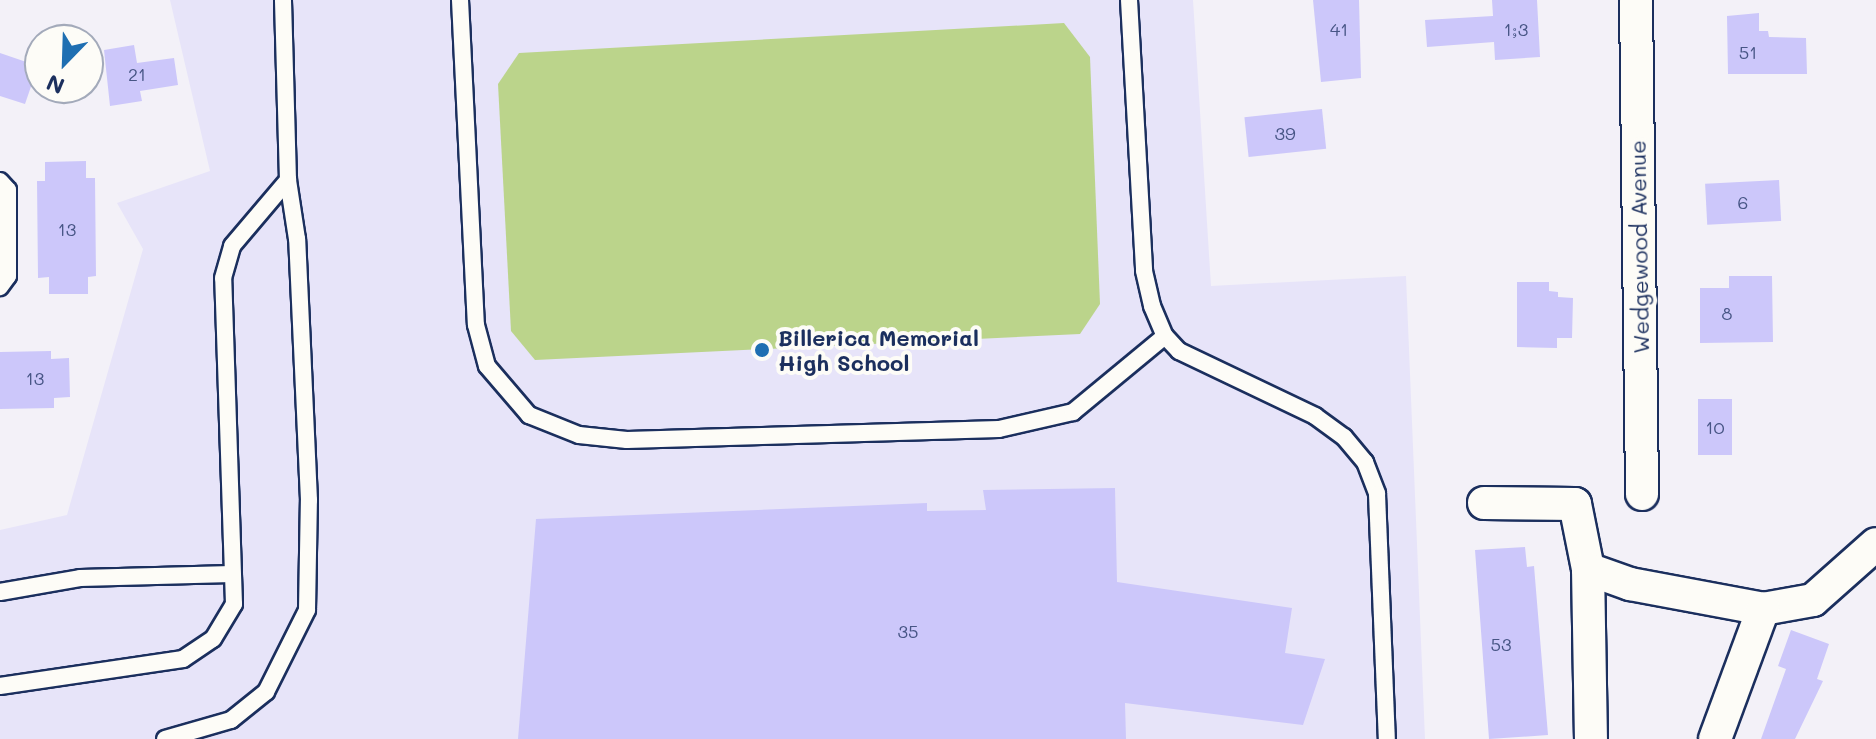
<!DOCTYPE html>
<html>
<head>
<meta charset="utf-8">
<style>
	body { margin:0 }
	#map { position:relative; width:1876px; height:739px; overflow:hidden; background:#f3f1f8; font-family:Mali,sans-serif }
	div>[style] { position:absolute }
	[style*='--x'] { left:calc(var(--x)*1px); top:calc(var(--y)*1px); width:calc(var(--w)*1px); rotate:calc(var(--a)*1deg) }
	.built>* { inset:0; background:#e7e4f9 }
	.green>* { inset:0; background:#bbd48b }
	.building>* { inset:0; background:#ccc7fa; transform-origin:0 0 }
	.roads { filter:drop-shadow(2px 0 #1b2f5e) drop-shadow(-2px 0 #1b2f5e) drop-shadow(0 2px #1b2f5e) drop-shadow(0 -2px #1b2f5e) }
	.lane>* { height:16px; margin:-8px; padding:0 8px; transform-origin:8px; border-radius:8px; background:#fdfcf7 }
	.street>* { height:32px; margin:-16px; padding:0 16px; transform-origin:16px; border-radius:16px; background:#fdfcf7 }
	.dots>* { width:22px; height:22px; translate:-50% -50%; box-sizing:border-box; border:4px solid #fdfcf7; border-radius:50% }
	span { translate:-50% -50%; white-space:nowrap; text-align:center; line-height:1.15; -webkit-text-stroke:8px #fdfcf7; paint-order:stroke }
	.number-label { font-size:18px; color:#475585 }
	.number-label span { -webkit-text-stroke-width:0 }
	.street-label { font-size:22px; color:#1b2f5e }
	.poi-label { font-size:22px; color:#1b2f5e; font-weight:700 }
	.left { translate:0 -50%; text-align:left }
	.north { position:absolute; left:24px; top:24px; width:80px; height:80px; box-sizing:border-box; background:#fdfcf7; border:2px solid #a3aaba; border-radius:50%; rotate:203deg; font-size:22px; font-weight:700; line-height:32px; text-align:center; color:#1b2f5e }
	.north::after { content:''; display:block; margin:auto; width:28px; height:36px; background:#1f6fb2; clip-path:polygon(50% 0,100% 100%,50% 72%,0 100%) }
</style>
</head>
<body>
<div id="map">
	<div class="built">
		<i style="clip-path:polygon(170px 0,1193px 0,1211px 286px,1406px 276px,1425px 739px,0 739px,0 530px,67px 515px,143px 249px,117px 203px,210px 171px)"></i>
	</div>
	<div class="green">
		<i style="clip-path:polygon(1064px 23px,1090px 57px,1100px 304px,1080px 334px,535px 360px,511px 331px,498px 84px,519px 53px)"></i>
	</div>
	<div class="building">
		<i style="clip-path:polygon(1313px 0,1359px 0,1361px 78px,1321px 82px)"></i>
		<i style="clip-path:polygon(1492px 0,1537px 0,1540px 57px,1495px 60px,1494px 42px,1427px 47px,1425px 20px,1493px 16px)"></i>
		<i style="clip-path:polygon(1759px 13px,1759px 31px,1768px 31px,1769px 37px,1806px 38px,1807px 74px,1728px 74px,1727px 16px)"></i>
		<i style="clip-path:polygon(134px 45px,137px 63px,174px 58px,178px 85px,140px 91px,142px 101px,110px 106px,104px 50px)"></i>
		<i style="clip-path:polygon(0 53px,38px 66px,25px 104px,0 96px)"></i>
		<i style="left:1322px;top:109px;width:40px;height:78px;rotate:84deg"></i>
		<i style="clip-path:polygon(86px 161px,86px 178px,95px 178px,96px 276px,88px 277px,88px 294px,49px 294px,49px 277px,38px 278px,37px 181px,45px 181px,45px 162px)"></i>
		<i style="left:1779px;top:180px;width:41px;height:74px;rotate:87deg"></i>
		<i style="clip-path:polygon(1729px 276px,1772px 276px,1773px 342px,1700px 343px,1700px 288px,1729px 288px)"></i>
		<i style="clip-path:polygon(1517px 282px,1549px 282px,1549px 291px,1558px 292px,1558px 297px,1573px 298px,1572px 338px,1557px 338px,1557px 348px,1517px 347px)"></i>
		<i style="clip-path:polygon(51px 351px,51px 359px,69px 358px,70px 397px,54px 398px,54px 408px,0 409px,0 352px)"></i>
		<i style="left:1698px;top:399px;width:34px;height:56px"></i>
		<i style="clip-path:polygon(1115px 488px,1117px 582px,1292px 608px,1285px 653px,1325px 659px,1303px 725px,1125px 703px,1126px 739px,518px 739px,536px 519px,927px 503px,927px 511px,986px 510px,983px 490px)"></i>
		<i style="clip-path:polygon(1525px 547px,1527px 567px,1534px 566px,1548px 735px,1489px 739px,1475px 550px)"></i>
		<i style="clip-path:polygon(1791px 630px,1829px 644px,1817px 679px,1823px 681px,1795px 739px,1761px 739px,1786px 669px,1778px 666px)"></i>
	</div>
	<div class="roads">
		<div class="lane">
			<i style="--x:460;--y:0;--w:325;--a:87.2"></i>
			<i style="--x:476;--y:325;--w:42;--a:75"></i>
			<i style="--x:487;--y:366;--w:65;--a:49.4"></i>
			<i style="--x:529;--y:415;--w:54;--a:21.8"></i>
			<i style="--x:579;--y:435;--w:48;--a:5.9"></i>
			<i style="--x:627;--y:440;--w:372;--a:-1.7"></i>
			<i style="--x:999;--y:429;--w:76;--a:-12.9"></i>
			<i style="--x:1073;--y:412;--w:119;--a:-39.6"></i>
			<i style="--x:1129;--y:0;--w:271;--a:86.8"></i>
			<i style="--x:1144;--y:271;--w:36;--a:77"></i>
			<i style="--x:1152;--y:306;--w:33;--a:67"></i>
			<i style="--x:1165;--y:336;--w:21;--a:47"></i>
			<i style="--x:1179;--y:351;--w:151;--a:25.5"></i>
			<i style="--x:1315;--y:416;--w:36;--a:36"></i>
			<i style="--x:1344;--y:437;--w:33;--a:50"></i>
			<i style="--x:1365;--y:462;--w:34;--a:69"></i>
			<i style="--x:1377;--y:494;--w:245;--a:87.7"></i>
			<i style="--x:0;--y:181;--w:12;--a:48"></i>
			<i style="--x:8;--y:190;--w:86;--a:90"></i>
			<i style="--x:8;--y:276;--w:14;--a:126"></i>
			<i style="--x:0;--y:592;--w:81;--a:-9.9"></i>
			<i style="--x:80;--y:578;--w:152;--a:-1.5"></i>
			<i style="--x:0;--y:686;--w:185;--a:-8.4"></i>
			<i style="--x:183;--y:659;--w:36;--a:-34"></i>
			<i style="--x:213;--y:639;--w:41;--a:-59"></i>
			<i style="--x:234;--y:604;--w:326;--a:-91.9"></i>
			<i style="--x:223;--y:278;--w:33;--a:-74"></i>
			<i style="--x:232;--y:246;--w:87;--a:-49.7"></i>
			<i style="--x:288;--y:180;--w:180;--a:-91.6"></i>
			<i style="--x:165;--y:739;--w:69;--a:-16.1"></i>
			<i style="--x:231;--y:720;--w:45;--a:-38.7"></i>
			<i style="--x:266;--y:692;--w:92;--a:-63.4"></i>
			<i style="--x:307;--y:610;--w:110;--a:-89"></i>
			<i style="--x:309;--y:500;--w:261;--a:-92.6"></i>
			<i style="--x:297;--y:239;--w:60;--a:-98.7"></i>
		</div>
		<div class="street">
			<i style="--x:1636;--y:0;--w:494;--a:89.3"></i>
			<i style="--x:1484;--y:503;--w:91;--a:0.6"></i>
			<i style="--x:1575;--y:504;--w:66;--a:78.7"></i>
			<i style="--x:1588;--y:569;--w:170;--a:89"></i>
			<i style="--x:1588;--y:569;--w:45;--a:19.7"></i>
			<i style="--x:1630;--y:584;--w:135;--a:10.6"></i>
			<i style="--x:1763;--y:609;--w:51;--a:-10.2"></i>
			<i style="--x:1813;--y:600;--w:84;--a:-41.6"></i>
			<i style="--x:1715;--y:739;--w:139;--a:-69.7"></i>
		</div>
	</div>
	<div class="dots">
		<i style="left:762px;top:350px;background:#1f6fb2"></i>
	</div>
	<div class="number-label">
		<span style="left:1339px;top:29px">41</span>
		<span style="left:1516px;top:29px">1;3</span>
		<span style="left:1748px;top:52px">51</span>
		<span style="left:137px;top:74px">21</span>
		<span style="left:1285px;top:133px">39</span>
		<span style="left:1743px;top:202px">6</span>
		<span style="left:67px;top:229px">13</span>
		<span style="left:1727px;top:313px">8</span>
		<span style="left:35px;top:378px">13</span>
		<span style="left:1715px;top:427px">10</span>
		<span style="left:908px;top:631px">35</span>
		<span style="left:1501px;top:644px">53</span>
	</div>
	<div class="street-label">
		<span style="left:1639px;top:247px;rotate:-91deg">Wedgewood Avenue</span>
	</div>
	<div class="poi-label">
		<span class="left" style="left:778px;top:350px">Billerica Memorial<br>High School</span>
	</div>
	<div class="north">N</div>
</div>
</body>
</html>
